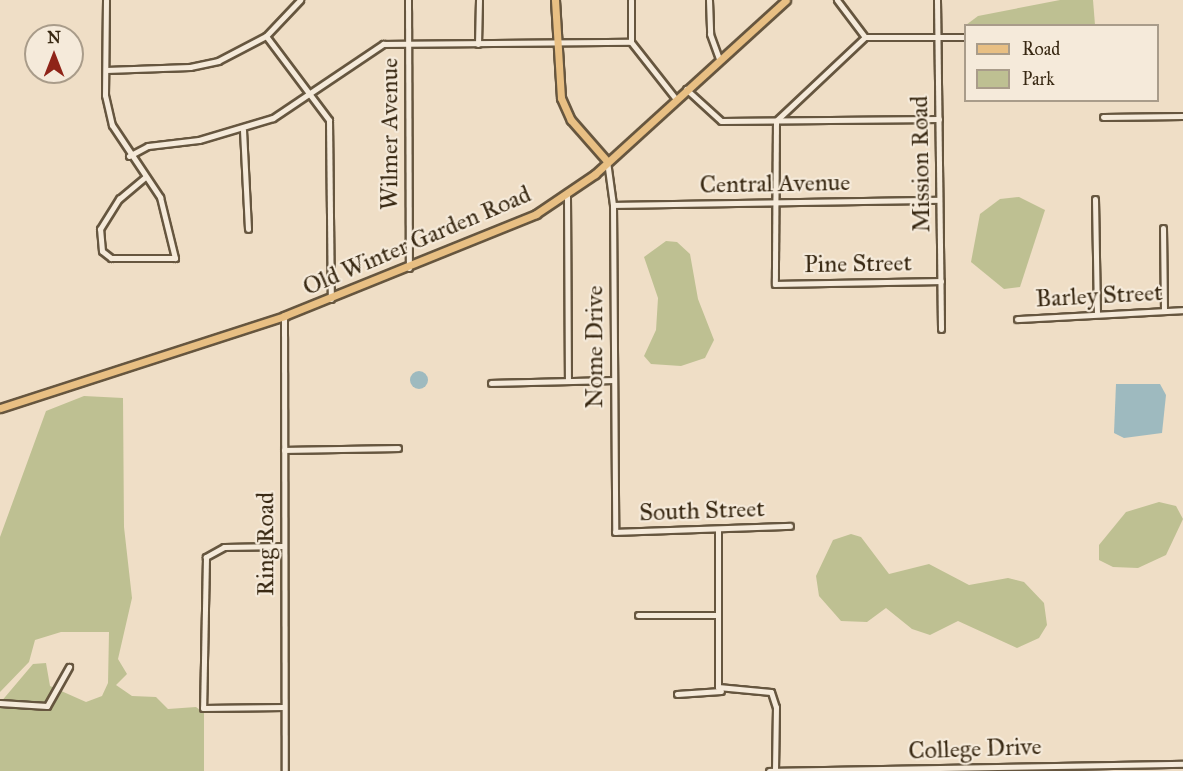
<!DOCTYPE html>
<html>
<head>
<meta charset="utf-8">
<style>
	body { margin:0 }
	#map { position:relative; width:1183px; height:771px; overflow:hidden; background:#efdec6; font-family:"IM FELL Great Primer",serif }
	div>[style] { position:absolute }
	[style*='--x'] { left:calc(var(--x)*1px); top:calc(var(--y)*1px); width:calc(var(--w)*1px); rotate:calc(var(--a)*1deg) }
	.green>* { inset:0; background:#bec092 }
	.water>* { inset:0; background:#9ebabf }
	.round { border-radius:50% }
	.roads { filter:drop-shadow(2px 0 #66563f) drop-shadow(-2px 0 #66563f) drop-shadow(0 2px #66563f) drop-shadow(0 -2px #66563f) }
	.minor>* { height:5px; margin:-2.5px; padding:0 2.5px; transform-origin:2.5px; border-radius:2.5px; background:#f5eada }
	.major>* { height:7px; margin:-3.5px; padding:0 3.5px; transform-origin:3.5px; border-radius:3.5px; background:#e8bf83 }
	span { translate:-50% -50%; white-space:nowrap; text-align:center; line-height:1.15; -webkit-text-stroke:4.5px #f5eada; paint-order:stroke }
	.street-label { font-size:24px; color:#382812 }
	.legend { position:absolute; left:964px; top:24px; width:195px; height:78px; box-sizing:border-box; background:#f5eada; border:2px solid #a99c8a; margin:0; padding:8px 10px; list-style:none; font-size:18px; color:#382812 }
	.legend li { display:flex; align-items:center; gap:12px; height:30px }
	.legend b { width:30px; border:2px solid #a99c8a }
	.north { position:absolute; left:24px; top:24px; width:60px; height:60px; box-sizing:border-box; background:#f5eada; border:2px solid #a99c8a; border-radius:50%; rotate:0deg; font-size:16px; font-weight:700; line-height:24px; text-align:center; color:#382812 }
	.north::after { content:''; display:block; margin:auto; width:21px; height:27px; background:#8f2418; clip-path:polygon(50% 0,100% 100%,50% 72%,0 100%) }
</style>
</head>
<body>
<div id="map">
	<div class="green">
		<i style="clip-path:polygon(1060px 0,1093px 0,1095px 25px,966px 25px,978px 16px)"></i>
		<i style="clip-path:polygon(1019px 197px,1045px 210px,1020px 287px,1004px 289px,971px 262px,980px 214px,1000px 199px)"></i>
		<i style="clip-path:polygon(666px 241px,677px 242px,690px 254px,698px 299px,714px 340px,705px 358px,681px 366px,651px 364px,644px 356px,656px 330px,658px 298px,644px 257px)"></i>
		<i style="clip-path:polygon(84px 396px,123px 398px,124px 527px,132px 598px,118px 659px,127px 674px,116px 685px,132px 696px,156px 697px,168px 709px,196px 707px,204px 713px,204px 771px,0 771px,0 703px,33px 664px,46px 663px,50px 686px,86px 702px,102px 696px,108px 683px,109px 632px,61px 632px,35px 640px,29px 662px,0 692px,0 537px,46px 411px)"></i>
		<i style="clip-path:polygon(1159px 502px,1176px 506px,1183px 519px,1166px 555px,1138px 568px,1113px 567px,1099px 560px,1099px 545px,1126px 512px)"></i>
		<i style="clip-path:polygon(851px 534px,861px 537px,889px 574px,929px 564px,969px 585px,1008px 578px,1024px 582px,1044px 603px,1047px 625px,1039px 638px,1017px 648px,958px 621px,930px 635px,912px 629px,886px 608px,867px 622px,841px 621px,819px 596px,816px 576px,833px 540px)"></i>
	</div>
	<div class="water">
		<i class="round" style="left:410px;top:371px;width:18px;height:18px"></i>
		<i style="clip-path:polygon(1116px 384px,1160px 384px,1166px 395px,1162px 433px,1124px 438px,1114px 433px)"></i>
	</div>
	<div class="roads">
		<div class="minor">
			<i style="--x:106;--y:0;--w:95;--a:90.6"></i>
			<i style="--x:105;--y:95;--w:31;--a:77"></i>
			<i style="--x:112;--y:125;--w:87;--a:56.3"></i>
			<i style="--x:160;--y:197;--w:63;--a:76.2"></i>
			<i style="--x:175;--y:258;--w:64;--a:180"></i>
			<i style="--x:111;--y:258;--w:11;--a:-142"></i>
			<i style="--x:102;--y:251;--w:22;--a:-95"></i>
			<i style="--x:100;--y:229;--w:36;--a:-58"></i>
			<i style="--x:119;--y:199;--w:34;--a:-40"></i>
			<i style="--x:408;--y:0;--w:268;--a:89.8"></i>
			<i style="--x:631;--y:0;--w:42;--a:90"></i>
			<i style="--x:631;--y:42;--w:71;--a:51.8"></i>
			<i style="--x:709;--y:0;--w:34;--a:88"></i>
			<i style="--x:710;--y:34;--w:27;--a:70"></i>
			<i style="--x:837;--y:0;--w:46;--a:52.9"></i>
			<i style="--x:937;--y:0;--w:329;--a:89.3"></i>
			<i style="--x:266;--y:36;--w:105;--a:53.1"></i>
			<i style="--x:329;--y:120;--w:179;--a:89.4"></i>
			<i style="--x:865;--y:37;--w:122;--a:136.7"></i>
			<i style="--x:776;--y:121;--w:163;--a:90.4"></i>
			<i style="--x:775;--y:284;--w:166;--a:-1"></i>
			<i style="--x:865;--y:37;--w:101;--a:0"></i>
			<i style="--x:478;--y:44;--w:44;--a:-88.7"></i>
			<i style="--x:106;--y:70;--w:84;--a:-2"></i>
			<i style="--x:190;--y:67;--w:29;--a:-12"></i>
			<i style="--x:218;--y:61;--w:54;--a:-27.5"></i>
			<i style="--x:266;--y:36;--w:50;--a:-46.6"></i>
			<i style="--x:686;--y:89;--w:47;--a:42.4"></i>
			<i style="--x:721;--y:121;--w:218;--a:-0.5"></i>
			<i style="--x:1103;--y:117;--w:80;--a:-0.7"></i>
			<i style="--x:243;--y:130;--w:99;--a:87.1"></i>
			<i style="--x:129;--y:156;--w:21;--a:-28"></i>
			<i style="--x:148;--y:146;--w:51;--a:-6.7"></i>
			<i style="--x:199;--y:140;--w:77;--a:-16.6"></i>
			<i style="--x:273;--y:118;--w:133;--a:-33.9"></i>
			<i style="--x:383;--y:44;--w:248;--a:-0.5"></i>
			<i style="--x:607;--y:161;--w:44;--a:82.2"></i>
			<i style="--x:613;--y:205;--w:327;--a:89.6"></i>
			<i style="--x:615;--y:532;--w:175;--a:-2"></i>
			<i style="--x:567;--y:196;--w:184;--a:89.7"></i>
			<i style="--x:1095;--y:199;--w:115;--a:89"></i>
			<i style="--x:613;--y:205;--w:326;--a:-0.9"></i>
			<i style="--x:1163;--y:228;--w:82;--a:89.3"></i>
			<i style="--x:284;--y:316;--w:455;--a:89.9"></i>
			<i style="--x:1017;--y:319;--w:166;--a:-3.1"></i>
			<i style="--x:491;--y:383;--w:121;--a:-1.4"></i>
			<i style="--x:284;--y:450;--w:114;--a:-1"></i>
			<i style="--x:718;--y:530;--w:157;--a:90"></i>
			<i style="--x:718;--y:687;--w:53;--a:5.4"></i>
			<i style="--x:771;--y:692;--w:16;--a:72"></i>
			<i style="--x:776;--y:707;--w:64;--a:90.9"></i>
			<i style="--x:283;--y:546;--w:59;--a:179"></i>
			<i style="--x:224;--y:547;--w:21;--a:151"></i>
			<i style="--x:206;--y:557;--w:151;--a:91.1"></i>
			<i style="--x:203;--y:708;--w:81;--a:-0.7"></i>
			<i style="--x:638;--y:615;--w:78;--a:0"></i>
			<i style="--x:677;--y:694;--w:44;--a:-3.9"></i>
			<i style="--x:0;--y:703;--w:47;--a:3.7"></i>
			<i style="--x:47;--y:706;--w:45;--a:-60.6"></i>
			<i style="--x:769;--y:771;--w:414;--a:-1"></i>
		</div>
		<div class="major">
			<i style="--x:555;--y:0;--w:98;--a:86.5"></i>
			<i style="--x:561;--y:98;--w:24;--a:66"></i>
			<i style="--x:571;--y:120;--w:55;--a:48.7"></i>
			<i style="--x:0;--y:408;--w:299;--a:-17.9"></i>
			<i style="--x:284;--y:316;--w:272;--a:-22"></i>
			<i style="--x:536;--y:214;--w:71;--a:-34.1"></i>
			<i style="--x:595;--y:174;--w:258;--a:-42.3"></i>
		</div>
	</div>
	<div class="street-label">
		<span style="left:390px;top:134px;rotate:-90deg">Wilmer Avenue</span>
		<span style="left:921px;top:164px;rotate:-91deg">Mission Road</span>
		<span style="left:775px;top:184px;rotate:-1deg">Central Avenue</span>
		<span style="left:417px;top:241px;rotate:-23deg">Old Winter Garden Road</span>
		<span style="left:858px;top:264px;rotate:-1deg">Pine Street</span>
		<span style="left:1099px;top:296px;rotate:-3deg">Barley Street</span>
		<span style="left:595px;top:347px;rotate:-90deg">Nome Drive</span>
		<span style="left:702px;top:511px;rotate:-2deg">South Street</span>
		<span style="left:266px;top:544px;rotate:-90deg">Ring Road</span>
		<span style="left:975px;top:749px;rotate:-2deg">College Drive</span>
	</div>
	<ul class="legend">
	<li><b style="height:8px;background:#e8bf83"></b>Road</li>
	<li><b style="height:16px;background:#bec092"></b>Park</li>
	</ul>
	<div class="north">N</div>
</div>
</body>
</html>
